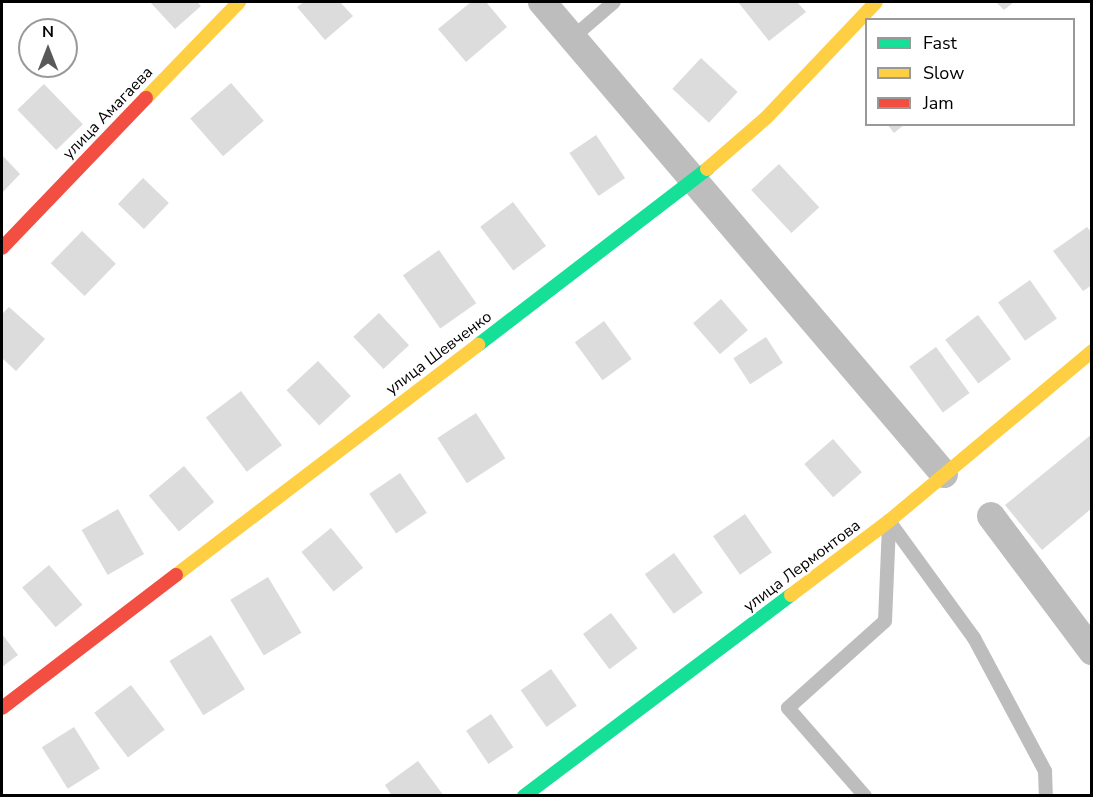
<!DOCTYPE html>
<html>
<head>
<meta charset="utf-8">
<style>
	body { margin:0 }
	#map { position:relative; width:1093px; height:797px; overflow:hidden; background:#fff; font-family:"Nunito Sans",sans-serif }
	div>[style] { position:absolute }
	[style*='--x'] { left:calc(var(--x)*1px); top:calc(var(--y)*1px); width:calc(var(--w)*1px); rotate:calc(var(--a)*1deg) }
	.building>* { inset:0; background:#dcdcdc; transform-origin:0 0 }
	.lane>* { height:14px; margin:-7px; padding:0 7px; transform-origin:7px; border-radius:7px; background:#bdbdbd }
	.street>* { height:28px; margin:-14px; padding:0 14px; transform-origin:14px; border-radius:14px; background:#bdbdbd }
	.fast>* { height:14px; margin:-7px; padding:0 7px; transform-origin:7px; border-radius:7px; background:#16e098 }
	.slow>* { height:14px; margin:-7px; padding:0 7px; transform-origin:7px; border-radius:7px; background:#ffcf43 }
	.jam>* { height:14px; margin:-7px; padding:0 7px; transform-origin:7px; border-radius:7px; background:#f24e42 }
	span { translate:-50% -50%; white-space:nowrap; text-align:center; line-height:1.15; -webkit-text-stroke:4.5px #fff; paint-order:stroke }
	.street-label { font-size:16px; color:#000 }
	.frame { position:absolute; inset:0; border:3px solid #000; pointer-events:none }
	.legend { position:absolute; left:865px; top:18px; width:210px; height:108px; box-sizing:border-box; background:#fff; border:2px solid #999; margin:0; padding:8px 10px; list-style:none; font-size:18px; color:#000 }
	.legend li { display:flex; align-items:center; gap:12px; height:30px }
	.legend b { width:30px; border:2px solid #999 }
	.north { position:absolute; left:18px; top:18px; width:60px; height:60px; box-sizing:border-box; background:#fff; border:2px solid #999; border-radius:50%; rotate:0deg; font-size:16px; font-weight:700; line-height:24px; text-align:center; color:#000 }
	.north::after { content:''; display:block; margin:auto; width:21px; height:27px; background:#595959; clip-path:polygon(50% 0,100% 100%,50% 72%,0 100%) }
</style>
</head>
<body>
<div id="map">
	<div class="building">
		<i style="clip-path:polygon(150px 2px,197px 2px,201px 6px,175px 29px)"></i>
		<i style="clip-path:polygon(304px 2px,340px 2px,353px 16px,325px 40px,297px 7px)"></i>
		<i style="clip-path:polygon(471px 2px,486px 2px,507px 27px,466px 62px,438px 29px)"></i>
		<i style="clip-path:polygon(738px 2px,797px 2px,806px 12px,769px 41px)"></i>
		<i style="clip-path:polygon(996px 2px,1014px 2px,1004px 10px)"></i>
		<i style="left:701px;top:58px;width:50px;height:42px;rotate:43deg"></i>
		<i style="left:231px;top:83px;width:50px;height:54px;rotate:49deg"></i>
		<i style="left:44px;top:84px;width:56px;height:37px;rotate:46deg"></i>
		<i style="clip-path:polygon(887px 124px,905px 124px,894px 133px)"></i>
		<i style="left:596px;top:135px;width:52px;height:32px;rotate:56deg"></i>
		<i style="clip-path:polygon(2px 155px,20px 174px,2px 193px)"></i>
		<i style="left:779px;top:164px;width:59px;height:38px;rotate:47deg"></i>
		<i style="left:143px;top:178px;width:36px;height:36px;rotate:44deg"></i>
		<i style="left:513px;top:202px;width:55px;height:41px;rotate:53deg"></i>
		<i style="clip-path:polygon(1087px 227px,1092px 233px,1092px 285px,1083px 291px,1053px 251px)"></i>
		<i style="left:82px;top:231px;width:47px;height:45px;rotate:44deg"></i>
		<i style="left:439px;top:250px;width:65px;height:44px;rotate:55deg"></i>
		<i style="left:1030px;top:280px;width:47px;height:39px;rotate:55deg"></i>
		<i style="left:721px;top:299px;width:41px;height:37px;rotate:49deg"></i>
		<i style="clip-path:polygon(9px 307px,45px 339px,16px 371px,2px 358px,2px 314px)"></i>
		<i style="left:379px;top:313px;width:44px;height:35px;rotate:47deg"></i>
		<i style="left:978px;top:315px;width:55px;height:41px;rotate:53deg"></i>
		<i style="left:604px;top:321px;width:47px;height:36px;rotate:54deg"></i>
		<i style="left:766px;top:337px;width:31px;height:39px;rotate:57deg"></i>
		<i style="left:936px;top:347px;width:57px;height:33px;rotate:54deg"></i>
		<i style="left:318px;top:361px;width:48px;height:43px;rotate:47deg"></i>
		<i style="left:241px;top:391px;width:68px;height:44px;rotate:53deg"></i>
		<i style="left:476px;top:413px;width:54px;height:46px;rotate:57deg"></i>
		<i style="clip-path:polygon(1092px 434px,1092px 508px,1042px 550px,1005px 505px)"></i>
		<i style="left:833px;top:439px;width:44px;height:38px;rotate:49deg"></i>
		<i style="left:184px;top:466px;width:47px;height:46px;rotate:50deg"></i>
		<i style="left:400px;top:473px;width:48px;height:37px;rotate:56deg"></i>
		<i style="left:118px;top:509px;width:52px;height:42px;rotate:60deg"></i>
		<i style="left:745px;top:514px;width:47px;height:39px;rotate:55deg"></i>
		<i style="left:331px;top:528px;width:51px;height:38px;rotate:51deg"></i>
		<i style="left:674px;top:553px;width:49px;height:36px;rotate:54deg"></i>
		<i style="left:49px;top:565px;width:52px;height:35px;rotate:50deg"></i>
		<i style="left:268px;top:577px;width:65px;height:44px;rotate:59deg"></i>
		<i style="left:611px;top:613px;width:44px;height:35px;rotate:53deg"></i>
		<i style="clip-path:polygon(2px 634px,18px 655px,2px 667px)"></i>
		<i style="left:211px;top:635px;width:64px;height:49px;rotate:58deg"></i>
		<i style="left:551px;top:669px;width:45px;height:37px;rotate:55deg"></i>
		<i style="left:131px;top:685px;width:56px;height:46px;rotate:53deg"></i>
		<i style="left:491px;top:714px;width:40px;height:30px;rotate:56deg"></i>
		<i style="left:74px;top:727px;width:49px;height:38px;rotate:58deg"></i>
		<i style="clip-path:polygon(418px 761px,444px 796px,392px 796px,385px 785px)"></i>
	</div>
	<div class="lane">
		<i style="--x:572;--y:38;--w:55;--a:-40.6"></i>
		<i style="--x:889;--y:521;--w:145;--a:54"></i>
		<i style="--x:974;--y:638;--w:151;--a:61.9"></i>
		<i style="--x:1045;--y:771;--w:25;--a:88"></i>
		<i style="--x:865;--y:796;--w:117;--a:-131.2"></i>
		<i style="--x:788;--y:708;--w:130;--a:-41.9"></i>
		<i style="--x:885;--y:621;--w:95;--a:-87.6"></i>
	</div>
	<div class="street">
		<i style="--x:542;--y:2;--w:620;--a:49.58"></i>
		<i style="--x:991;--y:516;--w:169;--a:53.2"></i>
	</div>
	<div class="fast">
		<i style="--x:478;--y:345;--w:289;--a:-37.5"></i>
		<i style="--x:524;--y:796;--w:334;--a:-37"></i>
	</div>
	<div class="slow">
		<i style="--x:146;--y:98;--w:134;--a:-45.9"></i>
		<i style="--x:707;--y:169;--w:79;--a:-40.9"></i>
		<i style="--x:767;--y:117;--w:158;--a:-46.5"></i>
		<i style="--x:176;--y:575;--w:380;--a:-37.3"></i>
		<i style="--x:791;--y:595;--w:123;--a:-37.1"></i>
		<i style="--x:889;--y:521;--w:265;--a:-39.9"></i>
	</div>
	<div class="jam">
		<i style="--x:2;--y:248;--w:208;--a:-46.2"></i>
		<i style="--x:2;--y:708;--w:219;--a:-37.4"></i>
	</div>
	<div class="street-label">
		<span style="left:108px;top:113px;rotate:-46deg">улица Амагаева</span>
		<span style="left:439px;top:353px;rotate:-37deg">улица Шевченко</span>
		<span style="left:802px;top:566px;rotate:-37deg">улица Лермонтова</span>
	</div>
	<div class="frame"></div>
	<ul class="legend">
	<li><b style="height:8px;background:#16e098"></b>Fast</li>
	<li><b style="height:8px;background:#ffcf43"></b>Slow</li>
	<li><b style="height:8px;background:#f24e42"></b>Jam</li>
	</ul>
	<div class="north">N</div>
</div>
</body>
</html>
